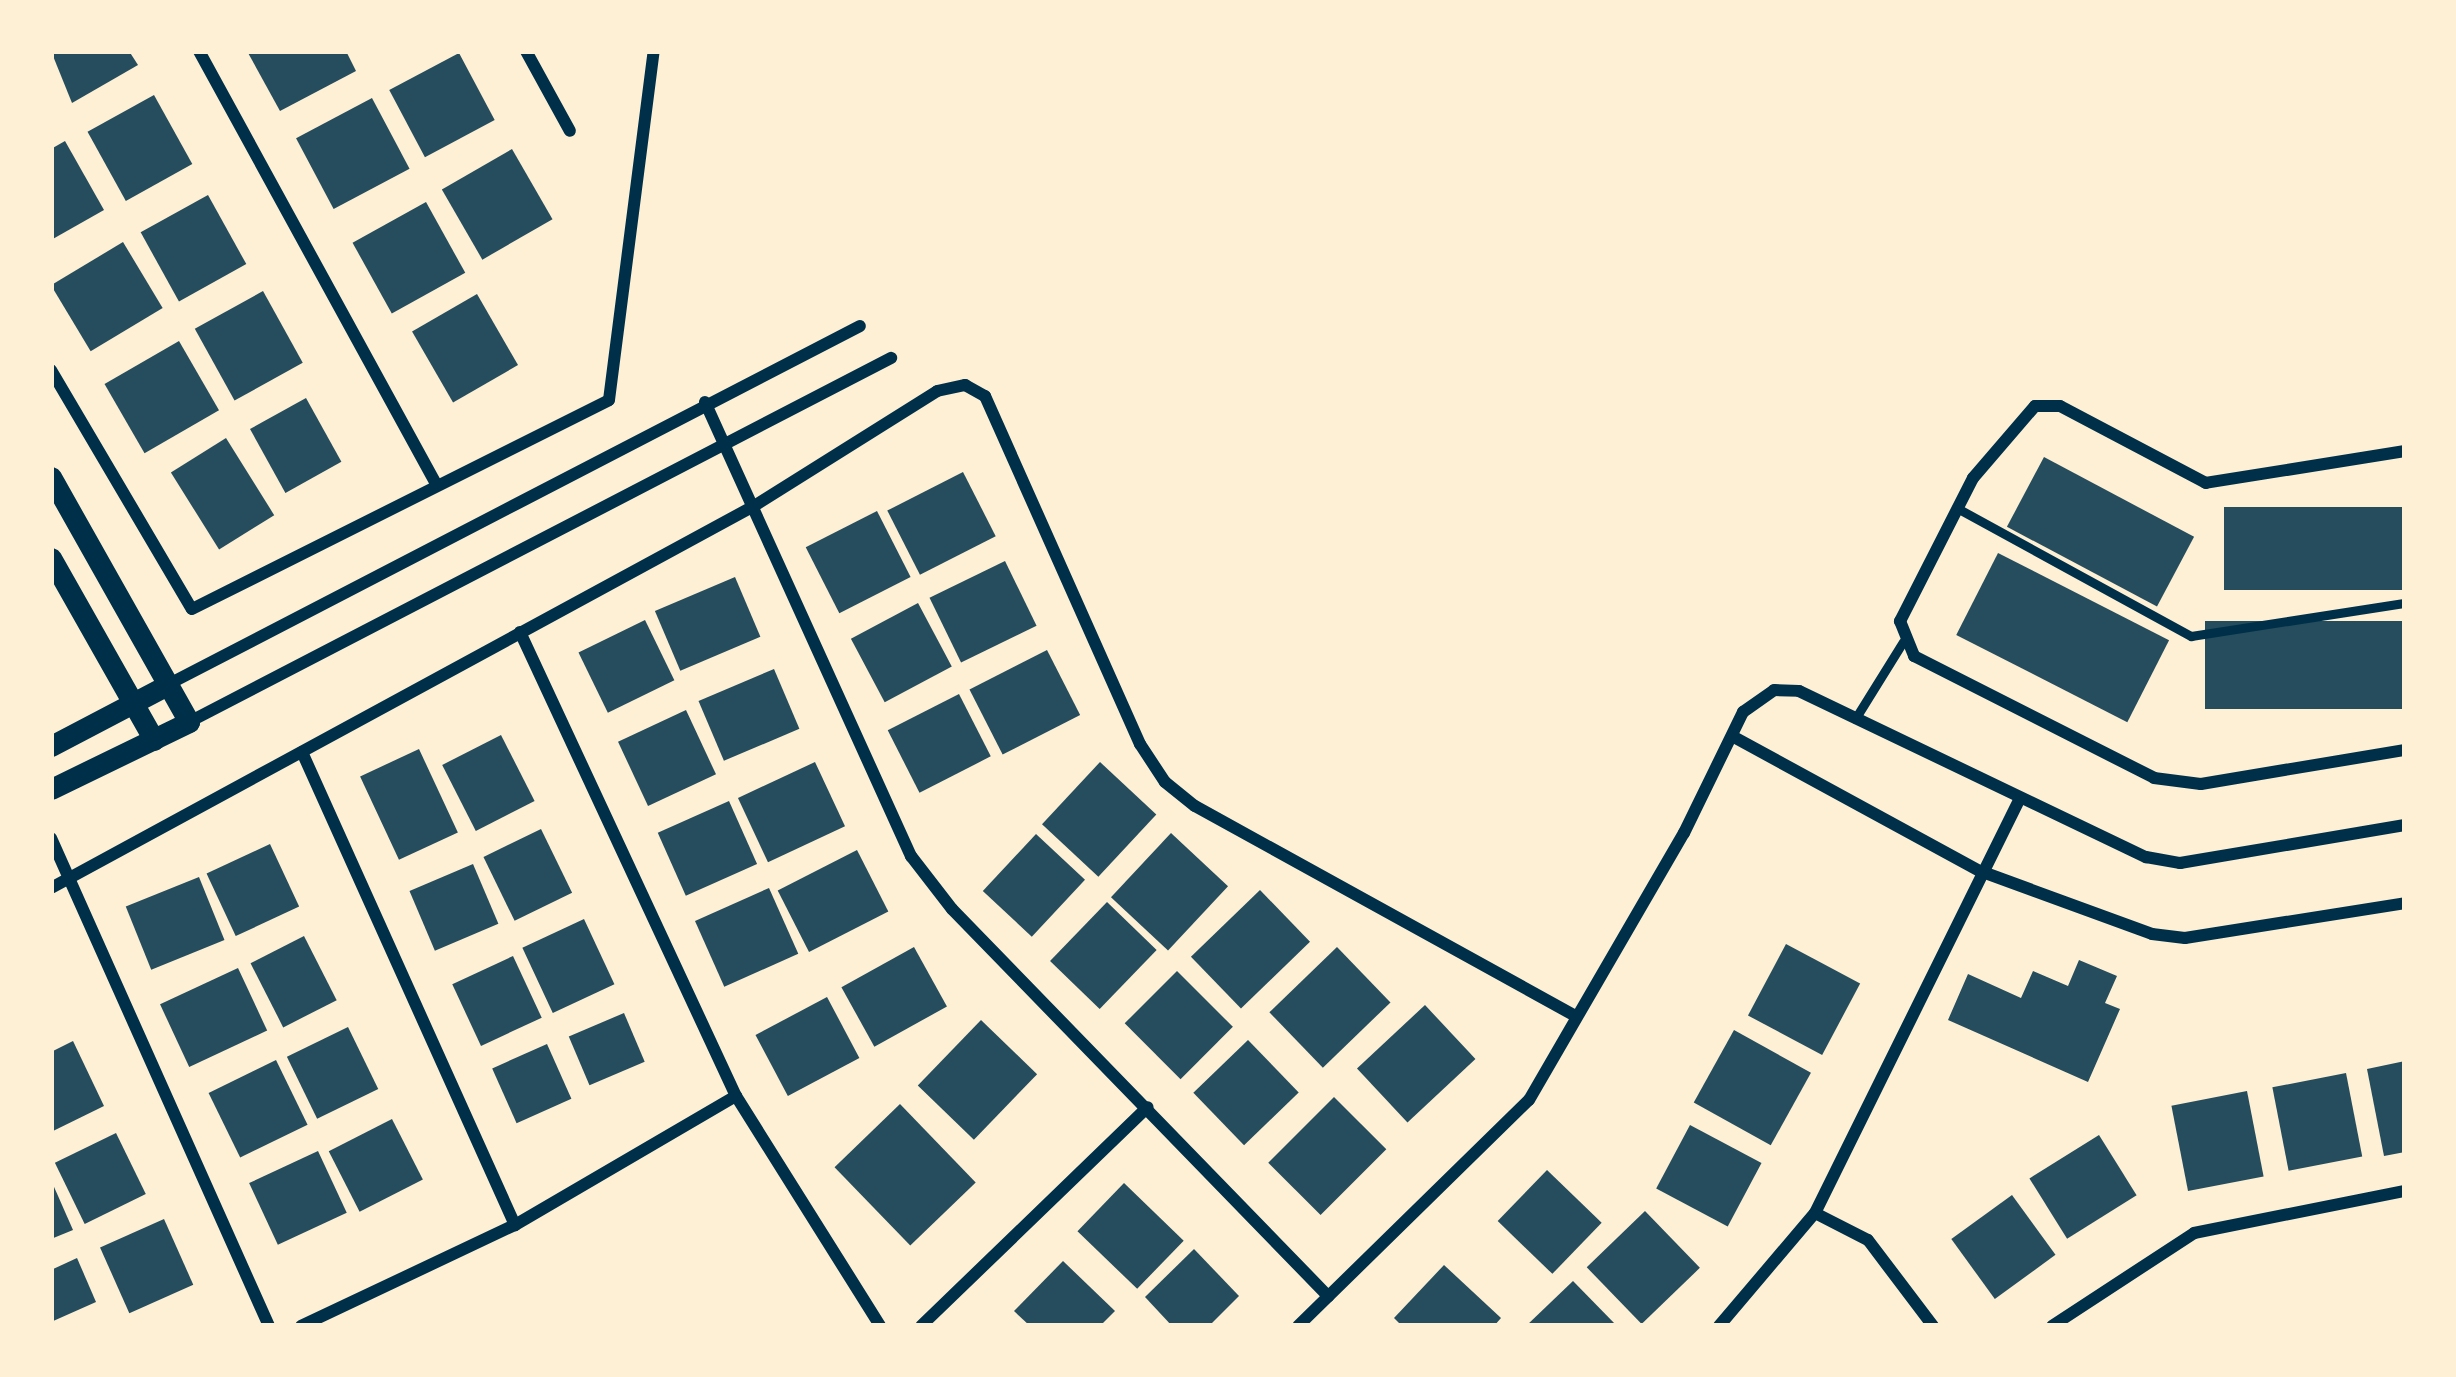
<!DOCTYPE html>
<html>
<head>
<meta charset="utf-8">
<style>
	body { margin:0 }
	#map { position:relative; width:2456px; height:1377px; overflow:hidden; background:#fdf0d5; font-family:"Zilla Slab",serif }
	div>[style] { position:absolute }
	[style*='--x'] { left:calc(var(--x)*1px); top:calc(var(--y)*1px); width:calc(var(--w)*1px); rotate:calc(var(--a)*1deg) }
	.building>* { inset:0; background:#264d5e; transform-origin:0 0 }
	.service>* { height:9px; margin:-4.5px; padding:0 4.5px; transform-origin:4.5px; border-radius:4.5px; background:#003049 }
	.minor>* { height:12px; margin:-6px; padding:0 6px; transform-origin:6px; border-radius:6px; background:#003049 }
	.tertiary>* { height:21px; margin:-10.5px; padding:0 10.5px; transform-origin:10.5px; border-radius:10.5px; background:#003049 }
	span { translate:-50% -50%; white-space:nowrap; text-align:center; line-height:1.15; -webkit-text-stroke:12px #fdf0d5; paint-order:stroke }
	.frame { position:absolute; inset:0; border:54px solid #fdf0d5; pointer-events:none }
</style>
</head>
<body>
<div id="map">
	<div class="building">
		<i style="clip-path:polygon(51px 51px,129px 51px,138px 65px,72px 103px)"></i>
		<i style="clip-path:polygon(247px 51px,346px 51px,356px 71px,280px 111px)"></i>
		<i style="left:459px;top:53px;width:76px;height:79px;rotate:62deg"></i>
		<i style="left:154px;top:95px;width:79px;height:76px;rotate:61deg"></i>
		<i style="left:372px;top:98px;width:80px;height:86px;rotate:62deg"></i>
		<i style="clip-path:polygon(65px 141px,104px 210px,51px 240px,51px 149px)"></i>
		<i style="left:512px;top:149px;width:81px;height:81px;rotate:60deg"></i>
		<i style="left:208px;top:195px;width:79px;height:77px;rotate:61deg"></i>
		<i style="left:426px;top:202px;width:81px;height:84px;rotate:61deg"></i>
		<i style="left:123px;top:242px;width:77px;height:84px;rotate:59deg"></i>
		<i style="left:263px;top:291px;width:82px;height:78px;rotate:61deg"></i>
		<i style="left:477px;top:294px;width:82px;height:75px;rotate:60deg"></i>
		<i style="left:179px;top:341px;width:80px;height:86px;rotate:60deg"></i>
		<i style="left:306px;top:398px;width:73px;height:64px;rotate:61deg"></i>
		<i style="left:226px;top:438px;width:91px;height:65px;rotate:58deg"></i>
		<i style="left:2044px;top:457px;width:170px;height:79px;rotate:28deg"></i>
		<i style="left:963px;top:472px;width:72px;height:85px;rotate:63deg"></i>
		<i style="left:2405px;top:507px;width:83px;height:181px;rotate:90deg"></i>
		<i style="left:877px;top:511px;width:74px;height:80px;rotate:63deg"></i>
		<i style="left:1998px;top:553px;width:192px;height:92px;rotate:27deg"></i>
		<i style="left:1005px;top:561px;width:72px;height:84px;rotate:64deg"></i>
		<i style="left:735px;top:577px;width:65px;height:87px;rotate:67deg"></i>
		<i style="left:918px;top:603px;width:72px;height:76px;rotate:62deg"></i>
		<i style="left:645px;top:620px;width:67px;height:74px;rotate:64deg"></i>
		<i style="left:2405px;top:621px;width:88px;height:200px;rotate:90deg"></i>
		<i style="left:1047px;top:650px;width:73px;height:87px;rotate:63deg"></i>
		<i style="left:774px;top:669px;width:65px;height:82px;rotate:67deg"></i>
		<i style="left:959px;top:694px;width:70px;height:80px;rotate:63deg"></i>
		<i style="left:686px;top:710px;width:71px;height:75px;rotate:65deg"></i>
		<i style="left:501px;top:735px;width:74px;height:66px;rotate:63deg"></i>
		<i style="left:419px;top:749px;width:92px;height:65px;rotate:65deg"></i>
		<i style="left:815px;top:762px;width:71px;height:85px;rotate:65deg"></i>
		<i style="left:1100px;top:762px;width:77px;height:85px;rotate:43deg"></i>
		<i style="left:729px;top:801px;width:69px;height:78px;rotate:66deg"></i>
		<i style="left:541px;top:829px;width:71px;height:64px;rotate:64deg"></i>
		<i style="left:1171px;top:833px;width:78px;height:88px;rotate:43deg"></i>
		<i style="left:1036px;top:834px;width:67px;height:78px;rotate:43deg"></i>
		<i style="left:270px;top:844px;width:69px;height:70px;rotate:65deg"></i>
		<i style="left:857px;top:850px;width:69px;height:89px;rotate:63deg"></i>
		<i style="left:473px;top:864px;width:65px;height:69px;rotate:67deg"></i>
		<i style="left:199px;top:877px;width:68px;height:79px;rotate:68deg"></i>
		<i style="left:769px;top:888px;width:72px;height:81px;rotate:66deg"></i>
		<i style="left:1260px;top:890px;width:72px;height:96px;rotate:46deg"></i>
		<i style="left:1107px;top:902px;width:69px;height:82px;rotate:44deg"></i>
		<i style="left:584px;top:919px;width:72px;height:68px;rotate:65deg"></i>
		<i style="left:304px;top:936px;width:72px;height:60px;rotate:63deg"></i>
		<i style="left:1786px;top:944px;width:84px;height:81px;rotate:28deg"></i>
		<i style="left:914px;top:947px;width:68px;height:83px;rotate:61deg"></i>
		<i style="left:1337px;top:947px;width:77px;height:94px;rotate:46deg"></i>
		<i style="left:513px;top:956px;width:68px;height:67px;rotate:65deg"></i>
		<i style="clip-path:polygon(2079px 960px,2117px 976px,2105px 1003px,2120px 1009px,2088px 1082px,1948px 1020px,1968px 974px,2021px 998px,2033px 971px,2068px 986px)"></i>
		<i style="left:238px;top:968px;width:69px;height:86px;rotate:65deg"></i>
		<i style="left:1177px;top:971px;width:79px;height:74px;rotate:45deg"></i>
		<i style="left:827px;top:997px;width:69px;height:81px;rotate:62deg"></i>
		<i style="left:1425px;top:1005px;width:74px;height:93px;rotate:47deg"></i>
		<i style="left:624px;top:1013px;width:53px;height:60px;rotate:67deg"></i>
		<i style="left:981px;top:1020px;width:78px;height:91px;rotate:44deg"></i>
		<i style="left:348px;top:1027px;width:69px;height:68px;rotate:64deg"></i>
		<i style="left:1734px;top:1030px;width:88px;height:83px;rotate:29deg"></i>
		<i style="left:1248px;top:1040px;width:73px;height:76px;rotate:46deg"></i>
		<i style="clip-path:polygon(73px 1041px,104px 1106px,51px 1132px,51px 1052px)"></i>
		<i style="left:547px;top:1044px;width:60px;height:60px;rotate:66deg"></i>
		<i style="left:276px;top:1060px;width:72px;height:75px;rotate:64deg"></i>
		<i style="clip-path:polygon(2405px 1061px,2405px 1152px,2384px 1156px,2367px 1069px)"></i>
		<i style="left:2346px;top:1073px;width:85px;height:75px;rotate:79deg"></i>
		<i style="left:2247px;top:1091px;width:87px;height:77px;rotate:79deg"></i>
		<i style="left:1334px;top:1097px;width:74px;height:93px;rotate:45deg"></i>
		<i style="left:900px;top:1104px;width:109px;height:91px;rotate:46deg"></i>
		<i style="left:392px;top:1119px;width:68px;height:71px;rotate:63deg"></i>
		<i style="left:1690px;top:1125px;width:81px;height:72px;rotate:28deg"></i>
		<i style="left:116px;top:1133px;width:68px;height:68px;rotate:64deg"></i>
		<i style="left:2099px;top:1135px;width:71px;height:82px;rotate:58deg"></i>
		<i style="left:318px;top:1151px;width:68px;height:76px;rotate:65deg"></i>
		<i style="left:1547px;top:1170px;width:76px;height:71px;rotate:44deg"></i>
		<i style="clip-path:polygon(51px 1180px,73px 1230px,51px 1239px)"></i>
		<i style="left:1124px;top:1183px;width:83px;height:67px;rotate:44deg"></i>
		<i style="left:2012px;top:1195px;width:74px;height:75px;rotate:54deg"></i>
		<i style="left:1645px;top:1211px;width:79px;height:81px;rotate:46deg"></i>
		<i style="left:164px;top:1219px;width:72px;height:70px;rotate:66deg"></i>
		<i style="clip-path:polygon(1194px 1249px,1239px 1296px,1209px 1326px,1172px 1326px,1145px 1297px)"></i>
		<i style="clip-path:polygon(77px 1258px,96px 1302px,51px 1322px,51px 1270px)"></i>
		<i style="clip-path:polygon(1063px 1261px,1115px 1311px,1100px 1326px,1030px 1326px,1014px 1311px)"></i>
		<i style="clip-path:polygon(1444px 1265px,1501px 1318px,1494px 1326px,1402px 1326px,1394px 1318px)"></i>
		<i style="clip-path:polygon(1573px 1281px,1617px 1326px,1526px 1326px)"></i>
	</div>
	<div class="service">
		<i style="--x:1957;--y:508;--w:267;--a:28.7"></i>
		<i style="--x:2191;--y:636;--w:217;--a:-8.8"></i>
		<i style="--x:1855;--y:719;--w:91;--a:-58.1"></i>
	</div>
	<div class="minor">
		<i style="--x:199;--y:51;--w:495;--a:61.3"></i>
		<i style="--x:526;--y:51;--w:91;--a:61.2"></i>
		<i style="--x:51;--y:370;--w:277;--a:59.5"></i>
		<i style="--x:192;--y:609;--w:466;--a:-26.6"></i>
		<i style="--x:609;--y:400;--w:352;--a:-82.7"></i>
		<i style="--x:705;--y:402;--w:499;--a:65.6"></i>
		<i style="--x:911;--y:856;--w:67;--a:52.3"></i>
		<i style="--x:952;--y:909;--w:540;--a:45.83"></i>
		<i style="--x:2405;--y:451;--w:202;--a:170.9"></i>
		<i style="--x:2206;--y:483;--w:165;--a:-152.2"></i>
		<i style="--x:2060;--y:406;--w:25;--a:180"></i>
		<i style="--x:2035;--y:406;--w:95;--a:130.7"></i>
		<i style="--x:1973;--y:478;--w:161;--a:117"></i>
		<i style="--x:1900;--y:621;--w:38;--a:68"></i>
		<i style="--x:1914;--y:656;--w:269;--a:26.9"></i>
		<i style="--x:2154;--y:778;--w:47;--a:7.3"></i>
		<i style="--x:2201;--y:784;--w:207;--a:-9.5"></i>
		<i style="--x:520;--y:632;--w:512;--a:65.04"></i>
		<i style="--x:736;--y:1096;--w:271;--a:57.9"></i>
		<i style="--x:169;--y:684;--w:778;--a:-27.39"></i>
		<i style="--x:189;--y:722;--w:791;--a:-27.41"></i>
		<i style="--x:1732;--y:736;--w:282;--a:28.6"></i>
		<i style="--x:1980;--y:871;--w:183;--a:20.1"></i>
		<i style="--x:2152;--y:934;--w:33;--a:7"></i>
		<i style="--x:2185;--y:938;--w:223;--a:-9"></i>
		<i style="--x:302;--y:752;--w:519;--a:65.76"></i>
		<i style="--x:51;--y:838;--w:534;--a:65.93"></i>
		<i style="--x:51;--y:888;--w:800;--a:-28.52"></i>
		<i style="--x:754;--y:506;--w:216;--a:-32.1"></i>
		<i style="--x:937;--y:391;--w:29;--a:-12"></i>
		<i style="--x:965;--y:385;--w:23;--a:29"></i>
		<i style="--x:985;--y:396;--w:381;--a:66"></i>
		<i style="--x:1140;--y:744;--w:45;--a:56.7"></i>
		<i style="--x:1165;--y:782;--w:38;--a:39"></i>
		<i style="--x:1195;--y:806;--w:433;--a:28.9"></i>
		<i style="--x:1815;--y:1213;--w:59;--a:27"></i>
		<i style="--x:1868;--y:1240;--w:108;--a:52.9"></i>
		<i style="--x:301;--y:1326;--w:237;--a:-25.3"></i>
		<i style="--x:515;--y:1225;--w:256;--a:-30.3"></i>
		<i style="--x:921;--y:1326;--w:315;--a:-44"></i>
		<i style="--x:1298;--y:1326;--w:323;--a:-44.4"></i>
		<i style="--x:1529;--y:1100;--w:309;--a:-59.9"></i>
		<i style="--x:1684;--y:833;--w:135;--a:-64"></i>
		<i style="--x:1743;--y:712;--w:38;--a:-35"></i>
		<i style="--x:1774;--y:690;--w:25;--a:2"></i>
		<i style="--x:1799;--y:691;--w:385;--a:25.6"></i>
		<i style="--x:2146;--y:857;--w:35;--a:10"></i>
		<i style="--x:2180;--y:863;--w:228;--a:-9.6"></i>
		<i style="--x:1719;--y:1326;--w:148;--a:-49.7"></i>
		<i style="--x:1815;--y:1213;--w:458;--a:-63.7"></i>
		<i style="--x:2052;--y:1326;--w:170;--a:-33.2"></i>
		<i style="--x:2194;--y:1233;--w:215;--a:-11.3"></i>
	</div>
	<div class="tertiary">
		<i style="--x:51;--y:477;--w:281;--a:60.6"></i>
		<i style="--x:189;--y:722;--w:153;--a:154.1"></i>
		<i style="--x:51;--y:558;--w:209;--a:60.5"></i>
		<i style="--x:51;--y:746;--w:133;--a:-27.7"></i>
	</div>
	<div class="frame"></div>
</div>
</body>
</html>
